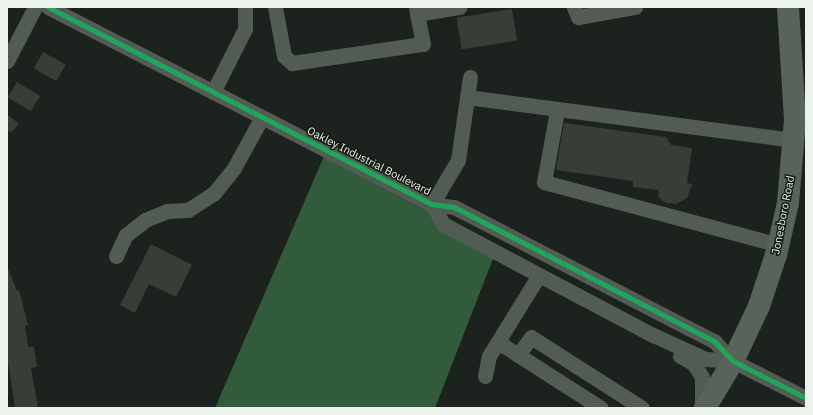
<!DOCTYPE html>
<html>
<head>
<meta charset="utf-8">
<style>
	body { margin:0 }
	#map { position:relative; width:813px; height:415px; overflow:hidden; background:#1c221d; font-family:"IBM Plex Sans",sans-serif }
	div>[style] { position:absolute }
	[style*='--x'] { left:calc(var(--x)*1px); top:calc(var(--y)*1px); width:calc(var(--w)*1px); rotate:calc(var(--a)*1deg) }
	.forest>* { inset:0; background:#315b3a }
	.building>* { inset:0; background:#383d38; transform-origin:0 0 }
	.minor>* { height:15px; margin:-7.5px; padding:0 7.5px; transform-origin:7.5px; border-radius:7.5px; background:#535b55 }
	.highway>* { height:22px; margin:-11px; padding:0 11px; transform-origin:11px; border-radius:11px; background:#58635a }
	.cycleway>* { height:5px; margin:-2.5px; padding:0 2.5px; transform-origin:2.5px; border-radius:2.5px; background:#20a55d }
	span { translate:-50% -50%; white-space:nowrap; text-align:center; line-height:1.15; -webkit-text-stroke:3px #111b12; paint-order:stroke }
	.street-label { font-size:11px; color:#ecf3ed }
	.frame { position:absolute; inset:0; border:8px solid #ecf3ed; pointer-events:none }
</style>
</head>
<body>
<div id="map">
	<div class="forest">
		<i style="clip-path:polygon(328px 147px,496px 251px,435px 408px,215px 408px)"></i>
	</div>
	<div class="building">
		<i style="left:512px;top:9px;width:32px;height:56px;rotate:81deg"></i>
		<i style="left:43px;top:52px;width:26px;height:19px;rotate:29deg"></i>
		<i style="left:17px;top:82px;width:27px;height:18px;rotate:31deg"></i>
		<i style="clip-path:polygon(7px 114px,19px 124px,11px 133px,7px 129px)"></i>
		<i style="clip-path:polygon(564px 123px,666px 137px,671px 145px,692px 148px,687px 183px,692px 184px,687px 198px,676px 204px,666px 203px,659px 198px,658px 190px,633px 187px,633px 181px,556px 170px)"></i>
		<i style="clip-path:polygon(151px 244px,192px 265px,176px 297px,149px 284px,135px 313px,120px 305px)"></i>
		<i style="clip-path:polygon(7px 266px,17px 291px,19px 290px,28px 325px,25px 325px,28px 347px,34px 347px,37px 367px,31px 368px,38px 408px,15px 408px,7px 355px)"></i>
	</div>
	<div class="minor">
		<i style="--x:48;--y:7;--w:432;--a:27.2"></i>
		<i style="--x:432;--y:204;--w:22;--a:8"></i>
		<i style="--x:454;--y:207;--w:294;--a:27.3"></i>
		<i style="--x:715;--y:342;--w:26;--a:47"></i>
		<i style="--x:733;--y:361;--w:82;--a:26.9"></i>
		<i style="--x:275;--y:7;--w:50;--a:79.6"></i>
		<i style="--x:284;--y:56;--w:11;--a:41"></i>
		<i style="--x:292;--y:63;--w:132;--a:-8.3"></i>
		<i style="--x:423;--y:44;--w:31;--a:-101"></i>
		<i style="--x:416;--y:7;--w:7;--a:82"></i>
		<i style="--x:417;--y:14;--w:43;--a:-9.5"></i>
		<i style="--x:574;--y:7;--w:11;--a:68"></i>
		<i style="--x:578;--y:17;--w:58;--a:-10"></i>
		<i style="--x:7;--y:61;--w:61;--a:-62.6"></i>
		<i style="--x:213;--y:92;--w:71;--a:-63.1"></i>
		<i style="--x:245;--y:29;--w:22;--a:-90"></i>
		<i style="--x:467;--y:97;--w:331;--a:7.5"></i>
		<i style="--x:557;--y:111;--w:72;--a:100.4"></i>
		<i style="--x:544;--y:182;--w:243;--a:15"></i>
		<i style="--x:432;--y:204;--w:23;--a:61"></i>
		<i style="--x:443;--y:224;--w:238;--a:27.9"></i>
		<i style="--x:653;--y:335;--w:58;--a:24.4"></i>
		<i style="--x:706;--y:359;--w:27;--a:4"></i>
		<i style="--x:432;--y:204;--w:51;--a:-59.4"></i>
		<i style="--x:458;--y:160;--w:84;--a:-81.8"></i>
		<i style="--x:116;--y:256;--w:23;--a:-65"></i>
		<i style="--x:126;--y:235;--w:24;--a:-38"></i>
		<i style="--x:145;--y:220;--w:24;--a:-22"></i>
		<i style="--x:167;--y:211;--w:21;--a:-3"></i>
		<i style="--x:188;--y:210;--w:31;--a:-33"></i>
		<i style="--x:214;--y:193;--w:32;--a:-51"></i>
		<i style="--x:234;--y:168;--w:58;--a:-61.2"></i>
		<i style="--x:498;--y:342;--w:122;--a:32.7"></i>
		<i style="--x:518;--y:355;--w:22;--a:-54"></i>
		<i style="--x:531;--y:337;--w:132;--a:32.6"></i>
		<i style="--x:680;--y:356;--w:15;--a:28"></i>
		<i style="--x:693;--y:363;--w:17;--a:57"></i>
		<i style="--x:702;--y:377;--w:31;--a:90"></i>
		<i style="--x:485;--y:376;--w:20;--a:-79"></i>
		<i style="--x:489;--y:356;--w:95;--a:-58.3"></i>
	</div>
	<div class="highway">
		<i style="--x:705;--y:408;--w:55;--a:-59.2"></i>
		<i style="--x:733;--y:361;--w:61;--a:-64.7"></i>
		<i style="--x:759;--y:306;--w:54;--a:-71.6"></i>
		<i style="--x:776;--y:255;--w:53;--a:-77"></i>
		<i style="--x:788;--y:203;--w:84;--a:-85.2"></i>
		<i style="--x:795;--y:119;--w:112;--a:-93.6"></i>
	</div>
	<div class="cycleway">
		<i style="--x:48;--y:7;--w:432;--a:27.2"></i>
		<i style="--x:432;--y:204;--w:22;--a:8"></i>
		<i style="--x:454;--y:207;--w:294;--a:27.3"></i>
		<i style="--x:715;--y:342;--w:26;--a:47"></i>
		<i style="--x:733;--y:361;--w:82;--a:26.9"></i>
	</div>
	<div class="street-label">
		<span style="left:369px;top:161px;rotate:27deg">Oakley Industrial Boulevard</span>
		<span style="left:783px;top:215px;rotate:-79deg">Jonesboro Road</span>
	</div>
	<div class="frame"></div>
</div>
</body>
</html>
